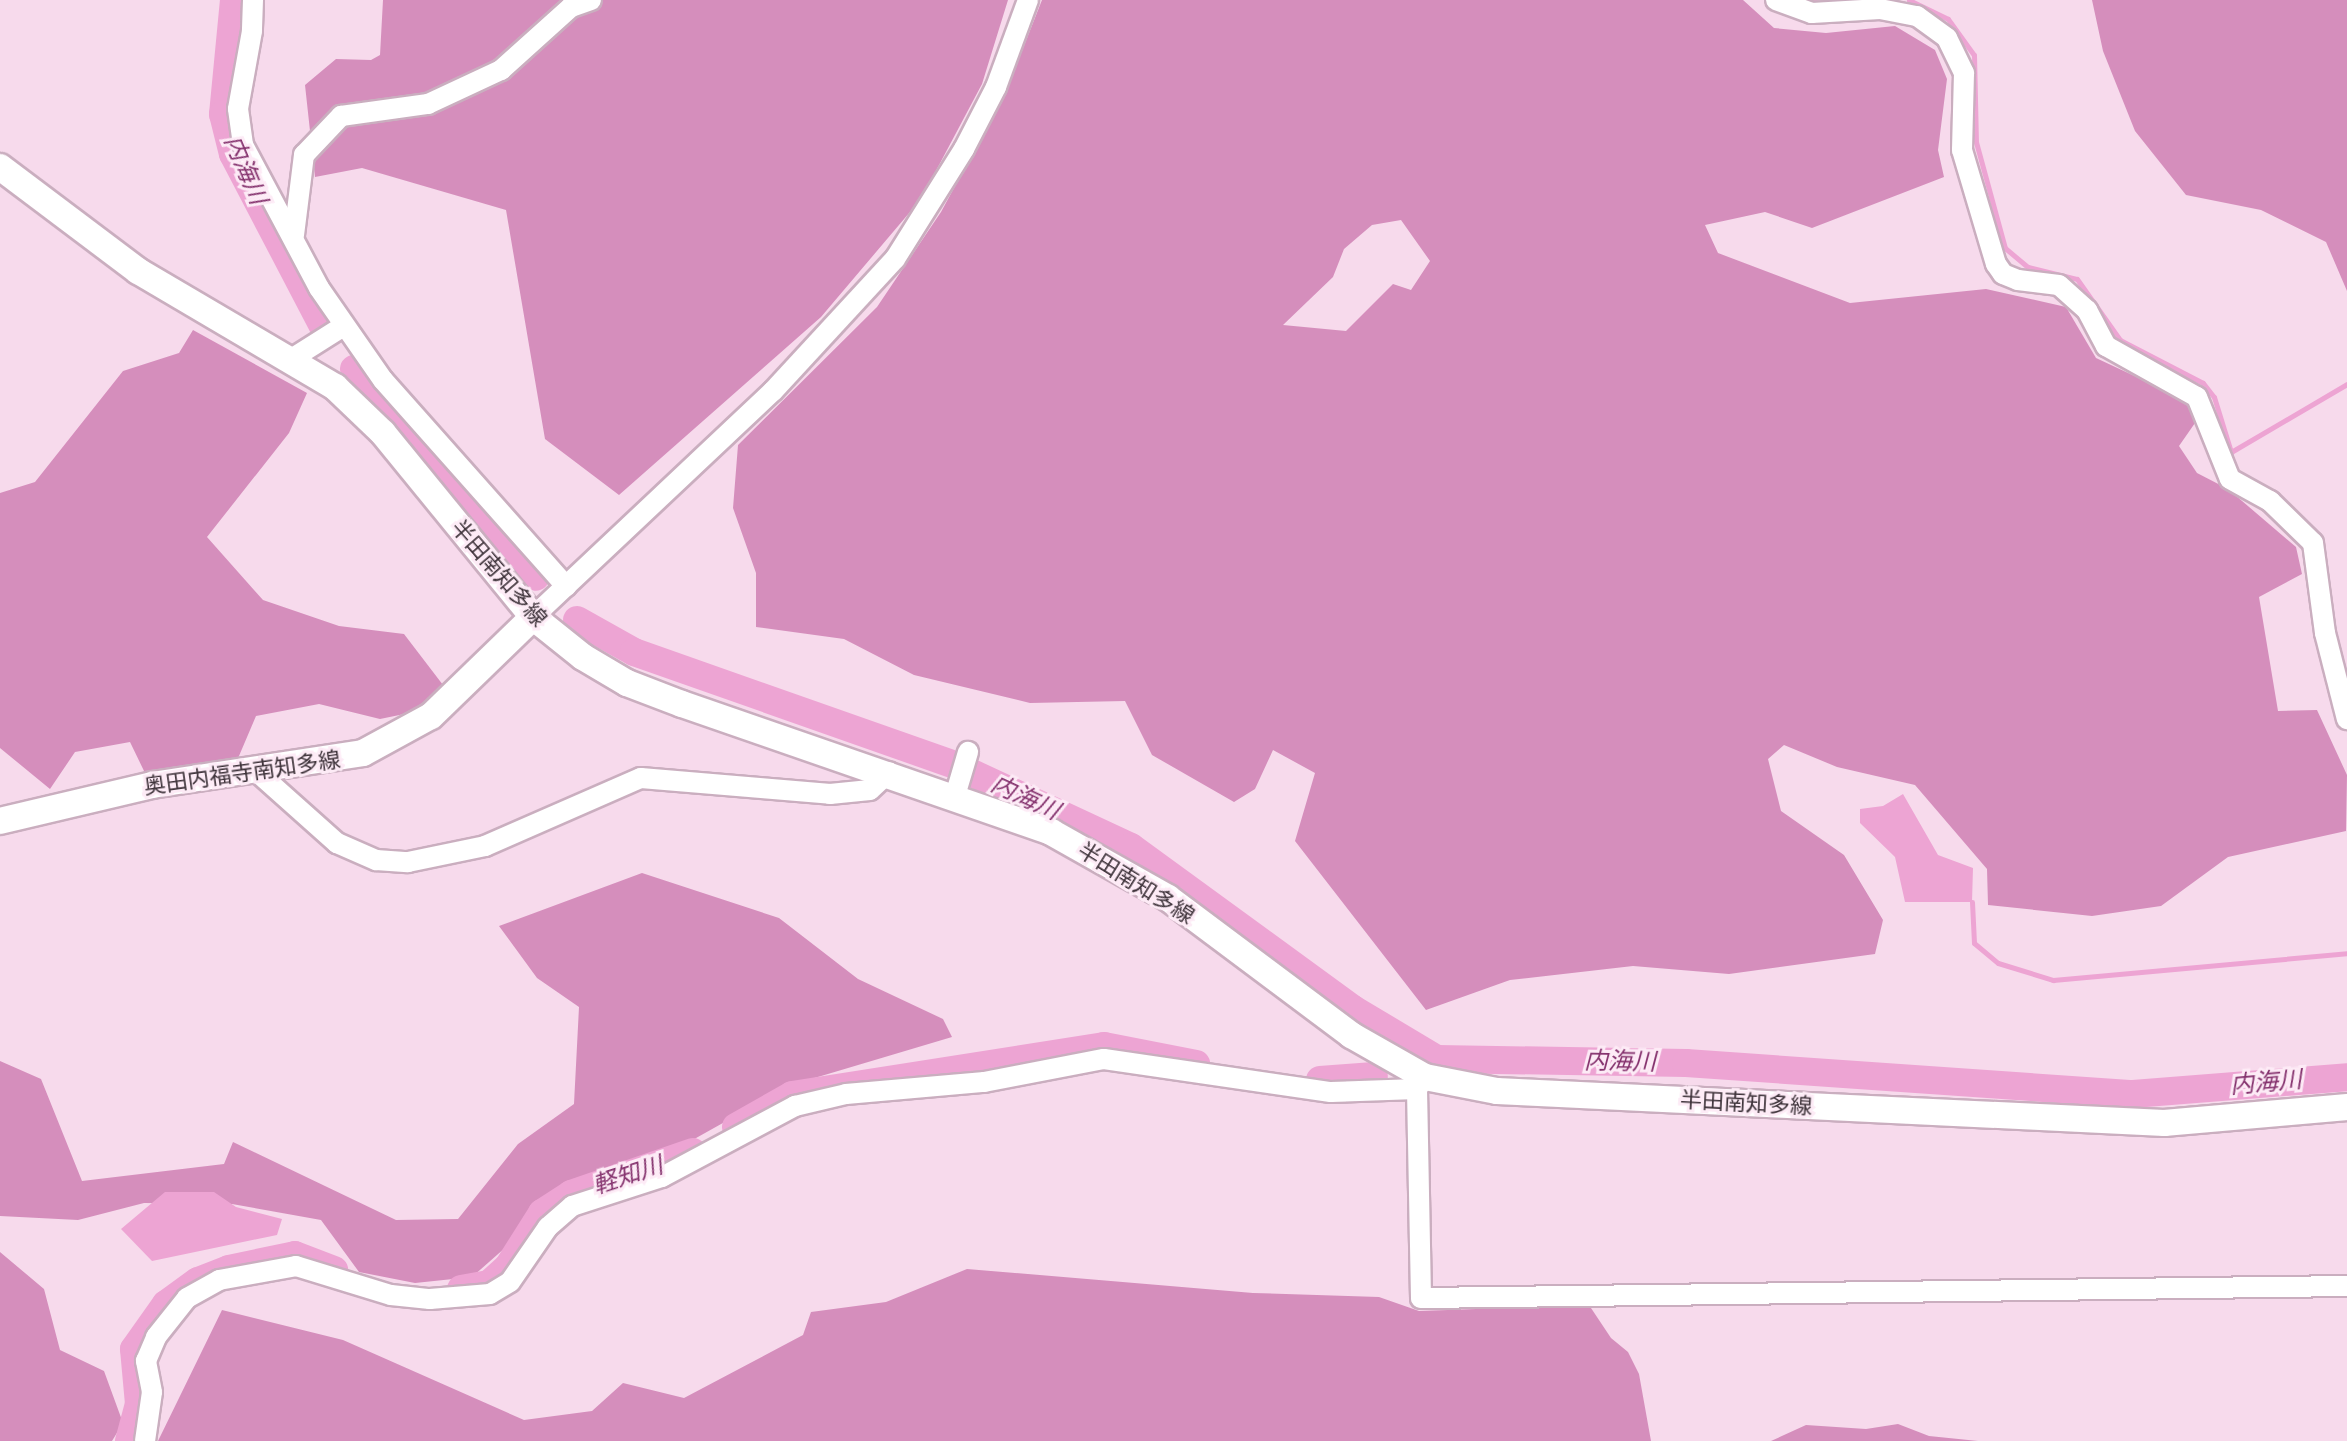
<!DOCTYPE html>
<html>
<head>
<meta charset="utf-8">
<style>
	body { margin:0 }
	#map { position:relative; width:2347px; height:1441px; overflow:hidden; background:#f7daec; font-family:Bitter,"Noto Sans JP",serif }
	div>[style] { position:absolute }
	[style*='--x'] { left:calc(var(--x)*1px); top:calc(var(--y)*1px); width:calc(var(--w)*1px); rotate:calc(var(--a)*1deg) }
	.forest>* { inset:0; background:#d58ebc }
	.water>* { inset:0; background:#eda4d3 }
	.stream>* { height:5px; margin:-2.5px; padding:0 2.5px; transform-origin:2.5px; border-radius:2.5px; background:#eda4d3 }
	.river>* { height:28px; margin:-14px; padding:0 14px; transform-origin:14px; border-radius:14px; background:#eda4d3 }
	.roads { filter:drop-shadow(2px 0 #caaebf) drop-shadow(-2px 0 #caaebf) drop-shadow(0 2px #caaebf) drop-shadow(0 -2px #caaebf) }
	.minor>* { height:20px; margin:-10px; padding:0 10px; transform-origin:10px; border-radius:10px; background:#fff }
	.major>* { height:26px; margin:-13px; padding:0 13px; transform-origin:13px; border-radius:13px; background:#fff }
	span { translate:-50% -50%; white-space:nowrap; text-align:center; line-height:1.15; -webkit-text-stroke:6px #fdebf6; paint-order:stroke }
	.street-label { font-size:22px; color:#3c3138 }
	.water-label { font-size:24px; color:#84316d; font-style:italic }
</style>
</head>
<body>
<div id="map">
	<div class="forest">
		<i style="clip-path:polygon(383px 0,1008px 0,982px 84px,921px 199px,821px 317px,619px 495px,545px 439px,506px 210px,362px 168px,315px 177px,305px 85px,336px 59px,371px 60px,380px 55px)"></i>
		<i style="clip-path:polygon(evenodd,1042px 0,1743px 0,1774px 28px,1826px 33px,1895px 26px,1935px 50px,1947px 79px,1938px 150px,1944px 177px,1812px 228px,1765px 212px,1705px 225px,1718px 253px,1850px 303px,1986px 289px,2066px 307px,2096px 358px,2186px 400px,2195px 423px,2179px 446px,2197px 473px,2228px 489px,2296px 547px,2302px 574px,2259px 597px,2278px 711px,2317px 710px,2347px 775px,2346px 831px,2228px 857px,2161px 906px,2092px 916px,1988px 905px,1987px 869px,1915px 785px,1837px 767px,1784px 745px,1768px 759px,1781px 811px,1844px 855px,1883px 920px,1875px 954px,1729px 974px,1633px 966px,1510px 980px,1426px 1010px,1295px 841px,1315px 773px,1273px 750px,1255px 789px,1234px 802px,1152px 755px,1125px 701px,1030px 703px,914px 675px,844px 639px,756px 627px,756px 573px,733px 508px,738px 445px,877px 307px,941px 212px,1005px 94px,1042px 0,1401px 220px,1430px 261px,1411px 290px,1393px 284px,1346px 331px,1283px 325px,1333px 277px,1344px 249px,1372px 225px,1401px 220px)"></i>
		<i style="clip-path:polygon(2092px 0,2347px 0,2347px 291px,2326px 242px,2261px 210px,2186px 195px,2135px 131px,2103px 51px)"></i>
		<i style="clip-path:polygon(193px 330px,307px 393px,289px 433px,207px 537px,263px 600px,339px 626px,404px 634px,443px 685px,414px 712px,380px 719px,319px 704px,256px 716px,236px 763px,145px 773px,130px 742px,75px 752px,50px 789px,0 748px,0 493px,35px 482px,123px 371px,179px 353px)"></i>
		<i style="clip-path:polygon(642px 873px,779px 918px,858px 979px,943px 1019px,952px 1037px,791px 1085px,680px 1147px,567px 1185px,538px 1206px,514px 1240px,472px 1277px,415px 1283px,359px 1272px,321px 1220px,232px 1204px,144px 1203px,78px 1220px,0 1216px,0 1061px,41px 1079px,82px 1181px,224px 1164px,233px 1142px,396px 1220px,458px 1219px,518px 1144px,574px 1104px,579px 1007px,537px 978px,499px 926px)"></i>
		<i style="clip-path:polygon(0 1252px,44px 1289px,60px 1350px,104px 1371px,123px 1423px,112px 1441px,0 1441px)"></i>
		<i style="clip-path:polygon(967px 1269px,1253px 1293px,1379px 1297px,1419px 1311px,1589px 1305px,1611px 1338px,1628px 1352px,1639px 1374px,1651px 1441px,158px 1441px,222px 1310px,343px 1340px,524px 1420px,592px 1411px,623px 1383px,684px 1398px,803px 1335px,811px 1312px,886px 1302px)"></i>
		<i style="clip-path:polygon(1898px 1424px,1929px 1436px,1978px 1441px,1771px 1441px,1806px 1425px,1866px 1429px)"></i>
	</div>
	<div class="water">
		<i style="clip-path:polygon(1903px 794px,1938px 855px,1973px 868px,1972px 902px,1905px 902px,1895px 857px,1860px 823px,1860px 809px,1883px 806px)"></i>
		<i style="clip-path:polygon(165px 1192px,214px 1192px,236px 1207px,282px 1219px,277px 1235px,152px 1261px,121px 1229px)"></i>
	</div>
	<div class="stream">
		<i style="--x:1806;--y:0;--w:14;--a:12"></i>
		<i style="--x:1909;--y:0;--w:43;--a:26"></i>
		<i style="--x:1948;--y:19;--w:44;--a:54.2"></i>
		<i style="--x:1974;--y:55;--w:87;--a:88.7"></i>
		<i style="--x:1976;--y:142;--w:110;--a:74.7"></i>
		<i style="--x:2005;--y:248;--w:30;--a:40"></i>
		<i style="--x:2028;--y:267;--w:50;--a:13.8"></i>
		<i style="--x:2077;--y:279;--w:75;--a:54.8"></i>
		<i style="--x:2120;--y:340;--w:93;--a:27.4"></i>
		<i style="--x:2203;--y:383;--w:18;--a:52"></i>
		<i style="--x:2214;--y:397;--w:58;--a:72.8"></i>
		<i style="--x:2231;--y:452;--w:134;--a:-30.4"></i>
		<i style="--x:1972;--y:902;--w:41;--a:87.2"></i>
		<i style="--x:1974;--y:943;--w:31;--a:40"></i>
		<i style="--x:1998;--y:963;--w:58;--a:17.2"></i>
		<i style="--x:2053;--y:980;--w:295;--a:-5.2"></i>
	</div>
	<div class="river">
		<i style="--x:234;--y:0;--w:115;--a:95.5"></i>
		<i style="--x:223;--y:114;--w:41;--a:76"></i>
		<i style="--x:233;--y:154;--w:194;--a:62.4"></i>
		<i style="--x:354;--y:369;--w:276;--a:48.8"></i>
		<i style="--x:577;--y:620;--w:65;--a:29.3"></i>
		<i style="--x:634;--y:652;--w:335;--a:19.4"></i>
		<i style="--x:974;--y:774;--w:173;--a:24.9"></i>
		<i style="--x:1131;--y:847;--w:275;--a:36.1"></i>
		<i style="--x:1353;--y:1009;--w:98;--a:30.8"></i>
		<i style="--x:1437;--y:1059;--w:249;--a:0.9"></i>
		<i style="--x:1686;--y:1063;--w:448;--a:4"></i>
		<i style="--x:2133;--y:1094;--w:215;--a:-4.5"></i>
		<i style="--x:1320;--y:1080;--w:54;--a:-4.2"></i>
		<i style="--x:736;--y:1127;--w:64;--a:-29.7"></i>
		<i style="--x:792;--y:1095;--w:316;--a:-8.9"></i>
		<i style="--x:1104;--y:1046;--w:94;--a:11.1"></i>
		<i style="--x:461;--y:1289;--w:28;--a:-10"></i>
		<i style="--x:489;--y:1284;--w:25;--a:-42"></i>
		<i style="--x:508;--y:1267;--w:64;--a:-57.8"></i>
		<i style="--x:542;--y:1213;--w:35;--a:-33"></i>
		<i style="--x:571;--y:1194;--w:129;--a:-19"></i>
		<i style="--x:129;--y:1441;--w:38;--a:-75"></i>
		<i style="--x:139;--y:1404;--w:55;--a:-95.2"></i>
		<i style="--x:134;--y:1349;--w:55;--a:-54.6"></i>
		<i style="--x:166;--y:1304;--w:39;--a:-36"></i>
		<i style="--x:198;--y:1281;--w:33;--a:-21"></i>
		<i style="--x:229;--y:1269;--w:67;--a:-12"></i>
		<i style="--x:295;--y:1255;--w:42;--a:21"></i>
	</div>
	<div class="roads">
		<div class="minor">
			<i style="--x:253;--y:0;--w:31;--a:92"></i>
			<i style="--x:252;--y:31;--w:79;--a:100.2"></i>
			<i style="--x:238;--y:109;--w:36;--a:82"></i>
			<i style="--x:243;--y:145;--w:162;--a:62"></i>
			<i style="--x:319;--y:288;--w:112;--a:55.2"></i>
			<i style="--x:383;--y:380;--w:276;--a:48.4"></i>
			<i style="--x:1776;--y:0;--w:38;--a:20"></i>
			<i style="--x:1812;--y:13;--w:68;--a:-3.4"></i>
			<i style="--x:1880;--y:9;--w:38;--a:11"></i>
			<i style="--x:1917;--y:16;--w:37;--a:36"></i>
			<i style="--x:1947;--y:38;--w:39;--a:64"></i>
			<i style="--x:1964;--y:73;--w:77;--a:91.5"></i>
			<i style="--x:1962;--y:150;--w:119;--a:73.4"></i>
			<i style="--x:1996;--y:264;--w:12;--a:55"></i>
			<i style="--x:2003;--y:274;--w:16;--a:22"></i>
			<i style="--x:2018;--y:280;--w:41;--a:7"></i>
			<i style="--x:2059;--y:285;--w:38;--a:42"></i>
			<i style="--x:2087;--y:310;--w:41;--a:62.2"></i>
			<i style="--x:2106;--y:346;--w:104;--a:29.3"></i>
			<i style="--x:2197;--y:397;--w:88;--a:68.1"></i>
			<i style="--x:2230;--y:479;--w:46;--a:28.8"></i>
			<i style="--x:2270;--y:501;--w:60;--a:44.3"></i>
			<i style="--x:2313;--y:543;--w:91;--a:82.4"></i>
			<i style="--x:2325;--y:633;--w:89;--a:75.7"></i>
			<i style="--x:294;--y:235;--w:81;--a:-82.9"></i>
			<i style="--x:304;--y:155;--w:54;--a:-46.5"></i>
			<i style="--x:341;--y:116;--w:88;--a:-7.9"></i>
			<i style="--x:428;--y:104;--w:81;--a:-25"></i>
			<i style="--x:501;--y:70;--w:94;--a:-42"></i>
			<i style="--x:571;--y:7;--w:21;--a:-19"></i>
			<i style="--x:293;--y:358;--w:58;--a:-32.3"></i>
			<i style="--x:533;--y:617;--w:330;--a:-43.3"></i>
			<i style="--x:773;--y:391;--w:180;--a:-47.3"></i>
			<i style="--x:895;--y:259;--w:130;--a:-57.9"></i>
			<i style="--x:964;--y:149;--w:70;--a:-62.7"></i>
			<i style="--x:996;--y:87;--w:93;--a:-69.8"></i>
			<i style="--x:255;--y:770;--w:110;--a:41.7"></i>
			<i style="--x:337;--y:843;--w:43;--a:23.6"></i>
			<i style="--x:376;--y:860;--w:32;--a:4"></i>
			<i style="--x:408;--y:862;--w:79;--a:-11.7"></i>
			<i style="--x:485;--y:846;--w:170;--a:-23.6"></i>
			<i style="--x:641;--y:778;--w:190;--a:4.8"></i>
			<i style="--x:830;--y:794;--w:40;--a:-5.7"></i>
			<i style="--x:870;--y:790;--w:26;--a:-43"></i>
			<i style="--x:955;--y:796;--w:46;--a:-73.5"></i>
			<i style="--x:1425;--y:1077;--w:14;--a:124"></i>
			<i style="--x:1417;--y:1089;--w:209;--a:88.9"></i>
			<i style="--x:1421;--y:1298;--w:926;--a:-0.74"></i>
			<i style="--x:145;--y:1441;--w:49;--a:-81.9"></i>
			<i style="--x:152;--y:1392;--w:32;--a:-101"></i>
			<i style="--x:146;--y:1361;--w:26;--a:-67"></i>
			<i style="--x:156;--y:1337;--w:50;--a:-51.5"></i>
			<i style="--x:187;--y:1298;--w:37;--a:-29"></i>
			<i style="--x:219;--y:1280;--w:78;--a:-10.3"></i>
			<i style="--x:296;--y:1266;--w:99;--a:17"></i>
			<i style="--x:391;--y:1295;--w:39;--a:6"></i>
			<i style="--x:430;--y:1299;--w:60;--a:-4.8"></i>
			<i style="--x:490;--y:1294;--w:23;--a:-31"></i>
			<i style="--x:510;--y:1282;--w:67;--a:-55.4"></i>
			<i style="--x:548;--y:1227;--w:32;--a:-41"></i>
			<i style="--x:572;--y:1206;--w:95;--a:-17.9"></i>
			<i style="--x:662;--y:1177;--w:151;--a:-28.1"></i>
			<i style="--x:795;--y:1106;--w:52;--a:-13.2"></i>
			<i style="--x:846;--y:1094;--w:139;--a:-5"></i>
			<i style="--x:984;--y:1082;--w:122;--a:-10.9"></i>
			<i style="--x:1104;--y:1059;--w:229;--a:8.3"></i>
			<i style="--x:1331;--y:1092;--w:86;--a:-2"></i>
		</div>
		<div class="major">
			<i style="--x:0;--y:167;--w:173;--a:37"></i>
			<i style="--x:138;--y:271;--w:229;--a:30.5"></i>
			<i style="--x:335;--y:387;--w:66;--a:43.8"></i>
			<i style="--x:383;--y:433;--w:237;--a:50.8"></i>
			<i style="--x:533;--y:617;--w:64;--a:38.7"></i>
			<i style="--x:583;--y:657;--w:51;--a:30.6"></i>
			<i style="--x:627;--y:683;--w:59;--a:20.9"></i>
			<i style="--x:682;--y:704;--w:391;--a:19.1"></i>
			<i style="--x:1051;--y:832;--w:134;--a:29.4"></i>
			<i style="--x:1168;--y:898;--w:229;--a:36.8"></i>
			<i style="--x:1351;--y:1035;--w:85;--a:29.6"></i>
			<i style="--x:1425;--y:1077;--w:73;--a:11"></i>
			<i style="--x:1497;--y:1091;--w:668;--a:2.75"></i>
			<i style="--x:2164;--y:1123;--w:184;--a:-5"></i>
			<i style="--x:0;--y:821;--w:156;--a:-13.3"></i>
			<i style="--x:152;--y:785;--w:213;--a:-8.6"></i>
			<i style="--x:363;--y:753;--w:77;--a:-28.6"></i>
			<i style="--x:431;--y:716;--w:142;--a:-44.1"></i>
		</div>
	</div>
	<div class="street-label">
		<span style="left:499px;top:573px;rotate:49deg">半田南知多線</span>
		<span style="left:242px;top:773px;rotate:-8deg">奥田内福寺南知多線</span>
		<span style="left:1136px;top:883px;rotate:32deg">半田南知多線</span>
		<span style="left:1746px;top:1103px;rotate:3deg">半田南知多線</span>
	</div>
	<div class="water-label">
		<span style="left:245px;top:170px;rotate:67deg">内海川</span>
		<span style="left:1025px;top:798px;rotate:25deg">内海川</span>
		<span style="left:1620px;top:1062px;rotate:1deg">内海川</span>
		<span style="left:2266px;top:1083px;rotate:-5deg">内海川</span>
		<span style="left:628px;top:1176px;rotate:-18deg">軽知川</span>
	</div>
</div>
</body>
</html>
